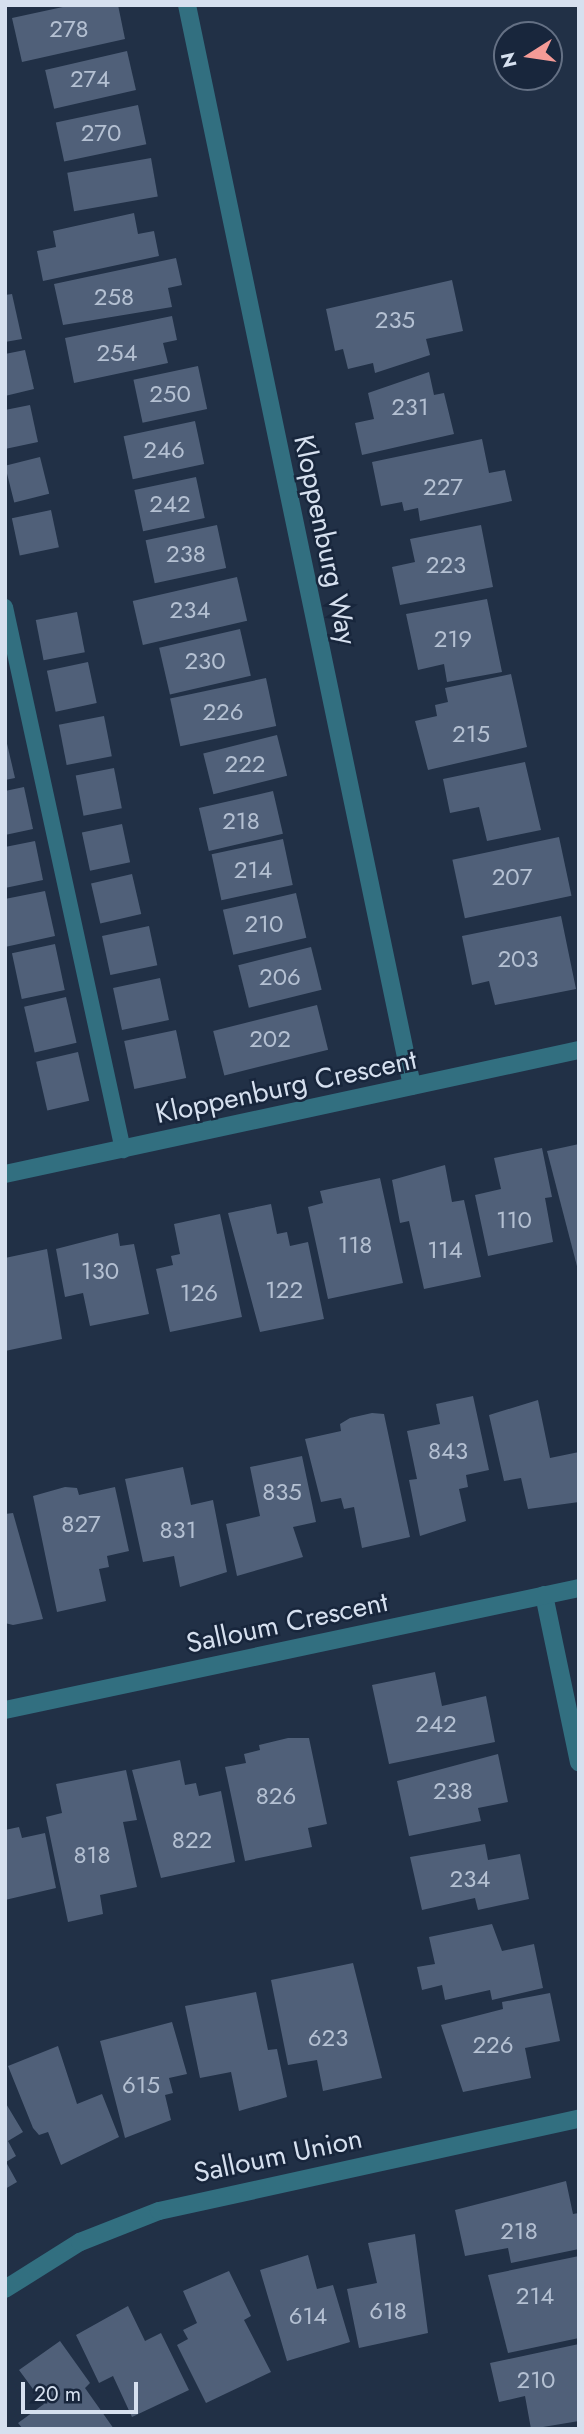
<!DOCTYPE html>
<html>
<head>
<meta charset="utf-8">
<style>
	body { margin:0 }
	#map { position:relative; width:584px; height:2434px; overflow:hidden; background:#213046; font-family:Jost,sans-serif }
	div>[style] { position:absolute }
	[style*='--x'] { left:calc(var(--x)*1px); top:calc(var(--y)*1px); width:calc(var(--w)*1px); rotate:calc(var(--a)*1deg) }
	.building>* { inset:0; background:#506079; transform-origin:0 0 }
	.lane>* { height:16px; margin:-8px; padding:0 8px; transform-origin:8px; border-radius:8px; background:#326f80 }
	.street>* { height:18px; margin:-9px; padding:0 9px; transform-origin:9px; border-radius:9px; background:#326f80 }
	span { translate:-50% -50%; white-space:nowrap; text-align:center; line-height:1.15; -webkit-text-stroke:5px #18263c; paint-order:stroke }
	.number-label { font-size:24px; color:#b4c0d2 }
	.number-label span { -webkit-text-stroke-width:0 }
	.street-label { font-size:28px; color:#d6e0ef }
	.frame { position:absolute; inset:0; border:7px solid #d6e0ef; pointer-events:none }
	.north { position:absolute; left:493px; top:21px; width:70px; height:70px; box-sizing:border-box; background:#18263c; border:2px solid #647084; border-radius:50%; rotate:258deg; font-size:19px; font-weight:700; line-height:28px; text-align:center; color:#d6e0ef }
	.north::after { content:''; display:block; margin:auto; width:24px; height:32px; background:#f59b97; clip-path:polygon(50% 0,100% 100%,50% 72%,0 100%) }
	.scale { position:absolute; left:21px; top:2382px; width:117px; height:32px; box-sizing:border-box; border:4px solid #d6e0ef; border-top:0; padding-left:9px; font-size:21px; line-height:24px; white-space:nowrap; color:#d6e0ef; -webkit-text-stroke:5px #18263c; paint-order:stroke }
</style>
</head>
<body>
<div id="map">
	<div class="building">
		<i style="clip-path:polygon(72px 5px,118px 5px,125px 39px,22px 62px,12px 18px)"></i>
		<i style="left:127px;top:51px;width:40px;height:84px;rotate:77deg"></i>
		<i style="left:138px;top:105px;width:40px;height:84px;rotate:78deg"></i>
		<i style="left:151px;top:158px;width:39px;height:85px;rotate:80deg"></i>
		<i style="clip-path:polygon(134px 213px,138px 234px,154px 231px,159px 256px,43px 281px,37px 251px,56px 247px,53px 231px)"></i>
		<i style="clip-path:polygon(176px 258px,182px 285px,168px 288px,172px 307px,63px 325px,54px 284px)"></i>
		<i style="clip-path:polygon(452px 280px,463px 331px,426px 339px,430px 355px,375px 373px,373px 363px,348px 369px,343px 349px,335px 351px,326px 309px)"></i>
		<i style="clip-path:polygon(12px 294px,22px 339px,5px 342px,5px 295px)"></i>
		<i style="clip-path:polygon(172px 316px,177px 340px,163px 343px,168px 363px,74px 383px,65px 338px)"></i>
		<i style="clip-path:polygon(25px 350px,34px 389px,5px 396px,5px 354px)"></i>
		<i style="left:198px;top:366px;width:44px;height:66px;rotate:78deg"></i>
		<i style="clip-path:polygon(429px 372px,434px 395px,444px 393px,454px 434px,362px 455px,355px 423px,374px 419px,368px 393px)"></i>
		<i style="clip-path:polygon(30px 405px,38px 442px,5px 449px,5px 410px)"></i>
		<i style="left:195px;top:421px;width:44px;height:73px;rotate:78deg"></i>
		<i style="clip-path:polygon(482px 439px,489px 473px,505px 470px,512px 501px,420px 521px,418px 508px,404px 511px,402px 502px,381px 506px,372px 462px)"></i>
		<i style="left:40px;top:457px;width:38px;height:36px;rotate:76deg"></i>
		<i style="left:196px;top:477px;width:42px;height:63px;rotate:78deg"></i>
		<i style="left:51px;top:510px;width:38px;height:40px;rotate:78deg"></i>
		<i style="left:217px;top:525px;width:44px;height:73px;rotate:78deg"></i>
		<i style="clip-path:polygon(481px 525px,493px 587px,400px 605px,392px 567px,415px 562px,410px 539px)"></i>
		<i style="left:237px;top:577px;width:45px;height:107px;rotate:77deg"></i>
		<i style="clip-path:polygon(487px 599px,502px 672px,447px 682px,444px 664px,418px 670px,406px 614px)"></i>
		<i style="left:77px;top:612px;width:41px;height:42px;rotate:79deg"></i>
		<i style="left:240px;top:629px;width:48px;height:83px;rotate:77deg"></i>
		<i style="left:88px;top:662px;width:42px;height:42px;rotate:78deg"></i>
		<i style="clip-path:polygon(511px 674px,527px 747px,428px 770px,415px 721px,437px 716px,435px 705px,448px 702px,445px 688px)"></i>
		<i style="left:266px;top:678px;width:49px;height:98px;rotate:78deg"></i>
		<i style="left:104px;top:716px;width:41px;height:46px;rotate:79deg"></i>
		<i style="clip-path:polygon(5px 735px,15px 778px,5px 780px)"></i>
		<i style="left:277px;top:735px;width:42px;height:76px;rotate:76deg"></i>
		<i style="clip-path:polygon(525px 762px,541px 830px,487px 841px,479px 807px,450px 813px,443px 779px)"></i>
		<i style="left:114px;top:768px;width:41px;height:39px;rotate:79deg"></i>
		<i style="clip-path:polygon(24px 787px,33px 829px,5px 835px,5px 791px)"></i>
		<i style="left:273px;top:791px;width:44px;height:76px;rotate:77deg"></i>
		<i style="left:122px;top:824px;width:39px;height:41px;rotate:78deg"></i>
		<i style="left:559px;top:837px;width:60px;height:109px;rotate:78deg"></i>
		<i style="left:283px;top:839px;width:47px;height:73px;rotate:78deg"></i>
		<i style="clip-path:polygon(35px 841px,43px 880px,5px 888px,5px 847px)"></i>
		<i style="left:132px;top:874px;width:41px;height:42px;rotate:77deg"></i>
		<i style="clip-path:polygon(45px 891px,55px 936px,5px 947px,5px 899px)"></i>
		<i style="left:296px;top:893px;width:46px;height:75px;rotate:77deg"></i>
		<i style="clip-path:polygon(561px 916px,576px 989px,495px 1005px,489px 981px,472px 985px,462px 936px)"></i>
		<i style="left:149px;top:926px;width:40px;height:48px;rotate:78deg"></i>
		<i style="left:55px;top:944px;width:47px;height:44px;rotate:78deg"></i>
		<i style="left:311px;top:947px;width:44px;height:75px;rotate:76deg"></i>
		<i style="left:160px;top:978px;width:43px;height:48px;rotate:78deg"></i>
		<i style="left:66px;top:997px;width:47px;height:43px;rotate:77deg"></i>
		<i style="left:317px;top:1005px;width:46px;height:107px;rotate:76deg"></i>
		<i style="left:176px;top:1030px;width:49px;height:53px;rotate:78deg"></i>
		<i style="left:78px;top:1052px;width:50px;height:43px;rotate:77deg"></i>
		<i style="clip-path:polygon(579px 1144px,579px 1270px,578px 1270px,547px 1151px)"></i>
		<i style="clip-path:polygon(542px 1148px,552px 1197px,545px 1198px,553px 1242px,488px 1256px,475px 1195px,501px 1189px,494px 1158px)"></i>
		<i style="clip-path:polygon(445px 1165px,452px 1202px,464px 1200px,481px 1277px,424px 1289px,409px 1221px,400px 1223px,392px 1180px)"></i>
		<i style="clip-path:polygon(380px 1178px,403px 1283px,328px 1299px,308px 1207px,323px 1203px,320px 1191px)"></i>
		<i style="clip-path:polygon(271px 1204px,277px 1234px,287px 1232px,290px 1246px,308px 1242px,324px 1319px,260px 1332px,228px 1213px)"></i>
		<i style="clip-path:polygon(220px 1214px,242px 1317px,170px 1332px,156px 1269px,173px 1265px,171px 1256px,180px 1254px,174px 1224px)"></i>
		<i style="clip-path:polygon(118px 1233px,120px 1246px,134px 1244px,149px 1314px,90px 1326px,83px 1293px,65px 1297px,56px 1249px)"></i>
		<i style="clip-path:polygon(47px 1249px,62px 1339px,5px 1351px,5px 1258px)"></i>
		<i style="clip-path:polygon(473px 1396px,489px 1470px,466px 1475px,468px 1487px,459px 1489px,466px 1521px,420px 1536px,409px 1480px,417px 1479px,407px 1431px,440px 1424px,436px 1404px)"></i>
		<i style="clip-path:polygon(538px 1400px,550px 1458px,579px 1452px,579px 1502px,528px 1509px,521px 1478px,504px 1481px,489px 1415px)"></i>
		<i style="clip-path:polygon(372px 1413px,384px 1414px,410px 1537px,362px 1548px,354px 1507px,344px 1509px,341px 1498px,321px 1502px,305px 1439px,341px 1431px,340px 1424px,350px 1418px)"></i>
		<i style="clip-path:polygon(302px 1456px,316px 1522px,293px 1527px,303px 1557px,237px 1576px,226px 1524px,260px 1516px,250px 1467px)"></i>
		<i style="clip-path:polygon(183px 1467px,191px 1505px,213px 1500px,227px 1572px,180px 1587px,174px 1556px,143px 1562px,125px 1479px)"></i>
		<i style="clip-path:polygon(115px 1487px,129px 1551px,107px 1556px,109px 1567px,99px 1569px,106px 1601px,57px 1612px,33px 1496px,65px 1487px,77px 1488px,79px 1495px)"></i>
		<i style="clip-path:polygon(13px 1513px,43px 1619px,13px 1625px,5px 1623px,5px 1514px)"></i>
		<i style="clip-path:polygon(435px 1672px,442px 1706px,486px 1696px,495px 1742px,389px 1764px,372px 1685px)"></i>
		<i style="clip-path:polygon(288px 1738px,309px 1738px,327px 1824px,308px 1828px,312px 1847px,245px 1861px,225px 1767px,246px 1763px,244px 1754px,260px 1750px,259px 1745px)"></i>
		<i style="clip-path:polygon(498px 1754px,508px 1802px,478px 1808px,481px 1821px,409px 1836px,397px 1781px)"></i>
		<i style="clip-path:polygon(180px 1760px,185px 1785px,196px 1783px,199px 1796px,221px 1791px,235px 1862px,161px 1878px,132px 1770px)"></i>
		<i style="clip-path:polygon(126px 1770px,137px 1820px,123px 1822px,137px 1887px,100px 1895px,103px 1914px,68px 1922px,46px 1817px,62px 1813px,56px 1784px)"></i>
		<i style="clip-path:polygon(19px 1827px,22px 1838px,45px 1833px,56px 1888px,5px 1900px,5px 1830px)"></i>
		<i style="clip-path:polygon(485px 1844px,488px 1860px,520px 1854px,529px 1899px,478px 1910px,475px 1898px,422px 1910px,410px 1857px)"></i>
		<i style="clip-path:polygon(492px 1924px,502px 1951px,534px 1944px,543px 1988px,492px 2000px,490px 1990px,445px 2000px,442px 1985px,422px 1990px,417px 1967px,435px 1964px,429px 1937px)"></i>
		<i style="clip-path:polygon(353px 1963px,382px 2078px,323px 2091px,317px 2060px,288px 2065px,271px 1980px)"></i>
		<i style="clip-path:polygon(256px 1992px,268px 2050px,277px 2049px,287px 2097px,239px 2111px,231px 2072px,200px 2078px,185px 2006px)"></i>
		<i style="clip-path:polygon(550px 1993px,560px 2041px,525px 2048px,531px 2078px,463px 2092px,441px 2025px,503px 2009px,502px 2002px)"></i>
		<i style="clip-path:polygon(172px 2022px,187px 2074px,169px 2078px,173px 2093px,165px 2095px,171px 2120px,125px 2138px,100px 2041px)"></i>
		<i style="clip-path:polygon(58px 2046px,77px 2104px,102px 2094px,119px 2137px,61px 2165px,48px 2132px,39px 2135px,33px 2128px,8px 2066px)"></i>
		<i style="clip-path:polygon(5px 2102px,23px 2132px,8px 2141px,16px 2156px,6px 2162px,17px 2182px,5px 2189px)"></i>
		<i style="clip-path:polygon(566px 2181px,573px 2214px,579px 2213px,579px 2249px,511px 2263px,508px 2248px,465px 2256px,455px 2210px)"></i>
		<i style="clip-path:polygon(415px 2234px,428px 2333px,359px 2348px,347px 2289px,377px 2283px,368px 2243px)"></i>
		<i style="clip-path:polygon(308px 2255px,317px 2289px,333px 2285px,350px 2342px,287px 2361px,260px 2270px)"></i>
		<i style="clip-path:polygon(579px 2256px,579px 2338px,508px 2353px,488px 2275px)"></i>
		<i style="clip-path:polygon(229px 2271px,251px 2316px,244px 2320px,271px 2372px,206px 2403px,177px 2345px,188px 2339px,183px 2330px,197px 2323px,183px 2291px)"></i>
		<i style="clip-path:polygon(128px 2306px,145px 2341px,161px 2333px,189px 2390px,132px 2417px,113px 2376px,99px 2383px,76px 2335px)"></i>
		<i style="clip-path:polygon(60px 2341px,90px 2383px,85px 2388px,114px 2429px,23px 2429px,18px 2423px,44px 2404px,19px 2370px)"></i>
		<i style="clip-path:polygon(579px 2344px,579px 2421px,531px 2429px,525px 2396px,499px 2402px,490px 2363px)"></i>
	</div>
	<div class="lane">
		<i style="--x:5;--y:607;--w:556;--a:77.74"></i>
	</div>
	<div class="street">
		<i style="--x:187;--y:5;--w:1104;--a:78.24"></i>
		<i style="--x:5;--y:1174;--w:587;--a:-12.19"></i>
		<i style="--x:544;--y:1595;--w:171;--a:78.2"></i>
		<i style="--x:5;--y:1710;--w:587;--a:-12"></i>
		<i style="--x:5;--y:2289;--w:89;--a:-32.1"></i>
		<i style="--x:80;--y:2242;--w:85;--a:-21.4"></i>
		<i style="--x:159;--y:2211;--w:430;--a:-12.4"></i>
	</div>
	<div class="number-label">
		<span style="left:69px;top:29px">278</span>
		<span style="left:90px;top:79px">274</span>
		<span style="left:101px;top:133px">270</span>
		<span style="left:114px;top:297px">258</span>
		<span style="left:395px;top:320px">235</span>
		<span style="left:117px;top:353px">254</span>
		<span style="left:170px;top:394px">250</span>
		<span style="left:410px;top:407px">231</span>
		<span style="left:164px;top:450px">246</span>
		<span style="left:443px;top:487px">227</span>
		<span style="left:170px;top:504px">242</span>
		<span style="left:186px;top:554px">238</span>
		<span style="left:446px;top:565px">223</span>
		<span style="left:190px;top:610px">234</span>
		<span style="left:453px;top:639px">219</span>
		<span style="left:205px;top:661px">230</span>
		<span style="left:223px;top:712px">226</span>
		<span style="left:471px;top:734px">215</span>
		<span style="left:245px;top:764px">222</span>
		<span style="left:241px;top:821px">218</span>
		<span style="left:253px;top:870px">214</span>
		<span style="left:512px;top:877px">207</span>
		<span style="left:264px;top:924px">210</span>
		<span style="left:518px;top:959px">203</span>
		<span style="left:280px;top:977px">206</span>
		<span style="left:270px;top:1039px">202</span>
		<span style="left:514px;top:1220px">110</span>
		<span style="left:355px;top:1245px">118</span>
		<span style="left:445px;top:1250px">114</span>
		<span style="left:100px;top:1271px">130</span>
		<span style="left:284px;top:1290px">122</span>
		<span style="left:199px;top:1293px">126</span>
		<span style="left:448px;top:1451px">843</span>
		<span style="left:282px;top:1492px">835</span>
		<span style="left:81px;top:1524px">827</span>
		<span style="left:178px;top:1530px">831</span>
		<span style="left:436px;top:1724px">242</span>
		<span style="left:453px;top:1791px">238</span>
		<span style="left:276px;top:1796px">826</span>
		<span style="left:192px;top:1840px">822</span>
		<span style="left:92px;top:1855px">818</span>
		<span style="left:470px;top:1879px">234</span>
		<span style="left:328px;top:2038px">623</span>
		<span style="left:493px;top:2045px">226</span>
		<span style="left:141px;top:2085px">615</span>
		<span style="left:519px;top:2231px">218</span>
		<span style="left:535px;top:2296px">214</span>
		<span style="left:388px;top:2311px">618</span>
		<span style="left:308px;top:2316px">614</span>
		<span style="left:536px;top:2380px">210</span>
	</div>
	<div class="street-label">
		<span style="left:325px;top:540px;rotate:78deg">Kloppenburg Way</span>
		<span style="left:286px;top:1087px;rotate:-12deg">Kloppenburg Crescent</span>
		<span style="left:287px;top:1623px;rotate:-12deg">Salloum Crescent</span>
		<span style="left:278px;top:2156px;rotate:-12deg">Salloum Union</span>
	</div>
	<div class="frame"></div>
	<div class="north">N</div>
	<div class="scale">20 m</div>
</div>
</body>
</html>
